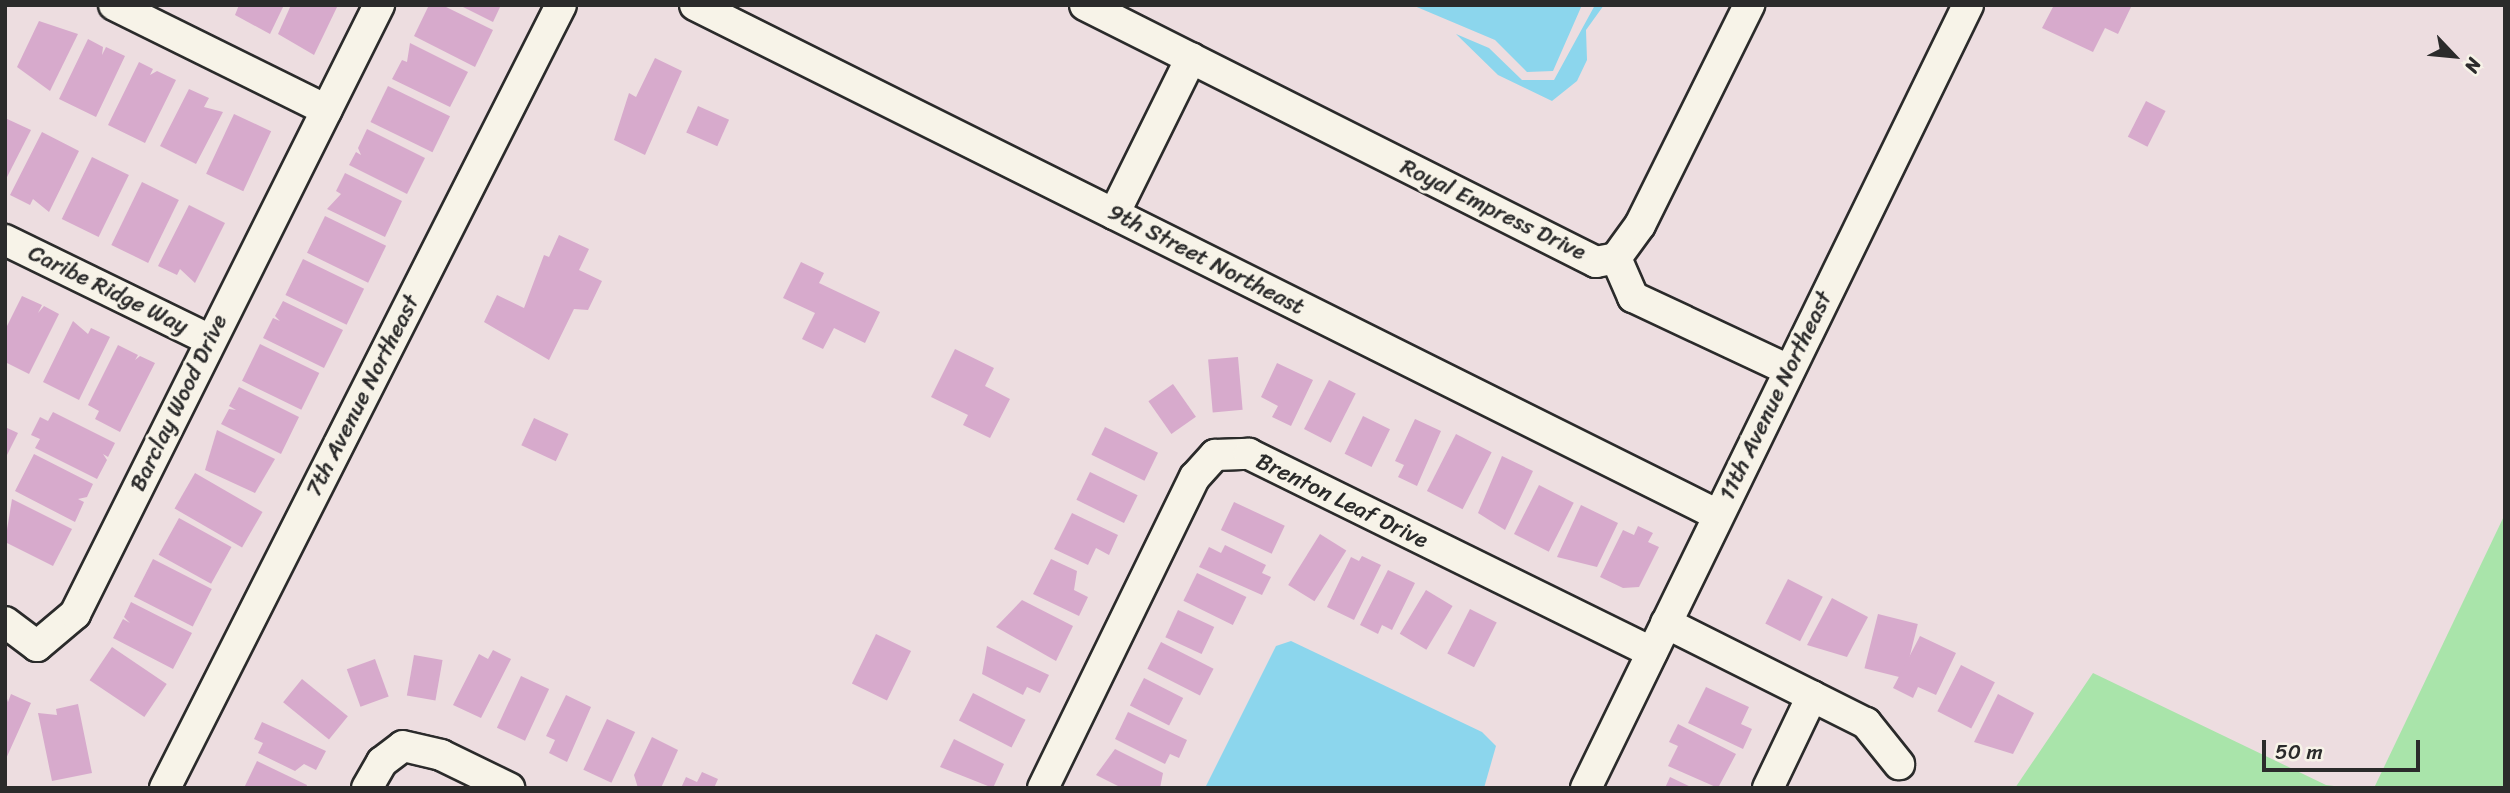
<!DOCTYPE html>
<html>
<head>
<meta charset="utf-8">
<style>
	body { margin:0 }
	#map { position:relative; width:2510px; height:793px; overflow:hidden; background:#eddde0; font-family:Sriracha,sans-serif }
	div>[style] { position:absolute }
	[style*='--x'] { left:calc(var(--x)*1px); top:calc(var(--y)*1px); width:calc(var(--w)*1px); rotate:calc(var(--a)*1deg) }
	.green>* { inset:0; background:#a9e4aa }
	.water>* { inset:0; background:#8cd6ed }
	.building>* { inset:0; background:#d7aacc; transform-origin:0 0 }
	.roads { filter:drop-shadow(2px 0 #2b2b2b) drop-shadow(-2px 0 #2b2b2b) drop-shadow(0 2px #2b2b2b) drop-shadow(0 -2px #2b2b2b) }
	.minor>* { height:30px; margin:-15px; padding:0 15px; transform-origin:15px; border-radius:15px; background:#f7f3e8 }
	span { translate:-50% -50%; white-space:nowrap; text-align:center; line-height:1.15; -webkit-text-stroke:6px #f7f3e8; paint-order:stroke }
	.street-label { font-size:23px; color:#2b2b2b }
	.frame { position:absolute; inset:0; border:7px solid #2b2b2b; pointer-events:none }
	.north { position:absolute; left:2419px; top:21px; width:70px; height:70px; -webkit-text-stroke:5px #f7f3e8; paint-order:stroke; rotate:116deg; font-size:19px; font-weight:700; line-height:28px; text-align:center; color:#2b2b2b }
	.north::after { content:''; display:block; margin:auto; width:24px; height:32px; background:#2b2b2b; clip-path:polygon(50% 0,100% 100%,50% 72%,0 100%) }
	.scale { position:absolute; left:2262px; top:740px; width:158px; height:32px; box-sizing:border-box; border:4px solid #2b2b2b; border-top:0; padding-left:9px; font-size:21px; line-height:24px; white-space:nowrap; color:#2b2b2b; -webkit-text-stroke:5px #f7f3e8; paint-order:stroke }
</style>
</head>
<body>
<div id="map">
	<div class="green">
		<i style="clip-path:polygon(2505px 514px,2505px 788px,2374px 788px)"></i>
		<i style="clip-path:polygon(2093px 673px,2326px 785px,2350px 788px,2015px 788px)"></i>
	</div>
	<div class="water">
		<i style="clip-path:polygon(1412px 5px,1582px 5px,1553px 71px,1527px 72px,1495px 40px)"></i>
		<i style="clip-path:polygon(1595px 5px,1604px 5px,1586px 30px,1587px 60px,1577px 81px,1552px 101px,1498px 75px,1456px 34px,1489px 48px,1522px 80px,1554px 80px)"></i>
		<i style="clip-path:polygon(1291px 641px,1482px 732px,1496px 746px,1484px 788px,1205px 788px,1276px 646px)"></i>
	</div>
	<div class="building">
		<i style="clip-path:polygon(239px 5px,284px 5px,270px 34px,235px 15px)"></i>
		<i style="clip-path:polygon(291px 5px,338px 5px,314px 55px,278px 34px)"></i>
		<i style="clip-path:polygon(429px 5px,442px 5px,493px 30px,475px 67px,414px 36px)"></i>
		<i style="clip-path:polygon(459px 5px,501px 5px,493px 22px)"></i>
		<i style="clip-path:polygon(2054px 5px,2132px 5px,2118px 34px,2105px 28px,2093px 52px,2042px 28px)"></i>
		<i style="clip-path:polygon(39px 21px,78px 34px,50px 91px,17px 67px)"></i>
		<i style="clip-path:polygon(88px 39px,103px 47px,102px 55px,106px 47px,125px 56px,96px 117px,59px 99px)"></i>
		<i style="clip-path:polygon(410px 43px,468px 72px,450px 107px,392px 79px,402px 60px,407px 62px)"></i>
		<i style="clip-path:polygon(655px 58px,682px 71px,645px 155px,614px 140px,629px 93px,636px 97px)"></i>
		<i style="clip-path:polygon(139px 62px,153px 69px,150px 75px,157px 71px,176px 80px,145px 143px,108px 125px)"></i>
		<i style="left:388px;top:86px;width:69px;height:40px;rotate:26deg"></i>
		<i style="clip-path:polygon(189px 89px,209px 98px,204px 107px,223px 112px,196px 164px,160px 146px)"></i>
		<i style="left:2146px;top:101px;width:22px;height:40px;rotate:27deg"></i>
		<i style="left:698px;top:106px;width:34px;height:29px;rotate:24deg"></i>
		<i style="left:234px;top:114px;width:41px;height:66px;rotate:25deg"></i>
		<i style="clip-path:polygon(5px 118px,31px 130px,5px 181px)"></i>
		<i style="clip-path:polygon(367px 129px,425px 158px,407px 194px,349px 165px,356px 152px,361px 155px,358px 148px)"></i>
		<i style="clip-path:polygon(42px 132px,79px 151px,49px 212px,33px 199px,30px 205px,10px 195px)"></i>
		<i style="left:92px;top:157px;width:41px;height:69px;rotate:26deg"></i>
		<i style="clip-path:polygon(345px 173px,402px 201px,385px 237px,327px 209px,341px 194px,336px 191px)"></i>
		<i style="left:142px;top:182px;width:41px;height:70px;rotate:26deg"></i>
		<i style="clip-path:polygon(189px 205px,225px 223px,195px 283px,180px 269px,177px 275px,158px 266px)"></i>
		<i style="left:325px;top:216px;width:68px;height:41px;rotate:26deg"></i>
		<i style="clip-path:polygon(559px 235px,589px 249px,579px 270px,602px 281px,588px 310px,574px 309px,549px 360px,484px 322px,497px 295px,524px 308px,544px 255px,549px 257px)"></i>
		<i style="left:303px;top:259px;width:68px;height:40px;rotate:26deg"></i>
		<i style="clip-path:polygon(801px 262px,824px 273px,819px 283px,880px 312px,865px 343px,834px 328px,823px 349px,802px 339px,815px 313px,783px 298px)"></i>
		<i style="clip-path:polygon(22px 296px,42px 305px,38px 313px,44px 306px,59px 314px,29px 374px,5px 362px,5px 330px)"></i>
		<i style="clip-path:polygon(283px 301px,343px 330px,324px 368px,263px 338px,273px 318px,280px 321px,275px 316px)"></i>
		<i style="clip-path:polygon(73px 321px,88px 334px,91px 328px,110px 337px,79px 400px,43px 382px)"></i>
		<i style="left:260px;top:344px;width:66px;height:41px;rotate:26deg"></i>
		<i style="clip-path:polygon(118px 345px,138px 355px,135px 360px,140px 356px,155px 363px,120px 432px,95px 419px,99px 411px,88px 405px)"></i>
		<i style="clip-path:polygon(955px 349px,994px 368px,985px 386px,1010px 399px,990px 438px,963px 425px,968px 415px,931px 397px)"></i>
		<i style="left:1238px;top:357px;width:53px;height:30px;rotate:85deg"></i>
		<i style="clip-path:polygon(1277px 363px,1313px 380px,1291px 426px,1272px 417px,1278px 406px,1261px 397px)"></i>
		<i style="left:1329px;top:380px;width:30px;height:55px;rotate:27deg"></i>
		<i style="left:1173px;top:384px;width:40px;height:30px;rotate:55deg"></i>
		<i style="clip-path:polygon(239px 387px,299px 417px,281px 454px,221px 424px,229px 409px,236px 410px,229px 406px)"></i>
		<i style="clip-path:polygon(53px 412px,115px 443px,108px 457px,103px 454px,107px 460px,97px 479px,35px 448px,40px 439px,31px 435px,40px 417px,48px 421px)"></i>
		<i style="left:1363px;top:416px;width:30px;height:42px;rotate:26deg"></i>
		<i style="left:534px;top:418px;width:38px;height:30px;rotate:25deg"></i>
		<i style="clip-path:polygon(1415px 419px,1441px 431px,1417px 486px,1398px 477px,1404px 465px,1395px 461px)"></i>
		<i style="clip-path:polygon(5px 427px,18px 433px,5px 459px)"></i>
		<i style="left:1105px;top:427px;width:59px;height:31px;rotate:26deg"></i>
		<i style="clip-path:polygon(217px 430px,275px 459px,255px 493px,205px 470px)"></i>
		<i style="left:1456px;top:434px;width:40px;height:64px;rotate:27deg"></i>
		<i style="clip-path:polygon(34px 454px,93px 484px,87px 497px,78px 499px,84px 502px,75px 522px,15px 491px)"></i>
		<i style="clip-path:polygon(1502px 456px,1533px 471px,1505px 530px,1478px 513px)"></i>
		<i style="left:1090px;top:472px;width:53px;height:31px;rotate:26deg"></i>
		<i style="left:195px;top:473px;width:78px;height:41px;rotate:30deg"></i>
		<i style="left:1539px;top:485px;width:39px;height:55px;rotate:27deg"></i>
		<i style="clip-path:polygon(12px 499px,72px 529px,53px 566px,5px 542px)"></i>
		<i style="left:1234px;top:502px;width:56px;height:31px;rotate:25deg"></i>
		<i style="clip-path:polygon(1581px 505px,1618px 523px,1597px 567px,1557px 557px)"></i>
		<i style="clip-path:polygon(1072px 513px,1118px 535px,1109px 555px,1096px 548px,1088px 565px,1054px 549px)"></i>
		<i style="left:179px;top:518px;width:60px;height:42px;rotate:29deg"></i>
		<i style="clip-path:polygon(1638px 526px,1653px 533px,1648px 542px,1659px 547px,1639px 587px,1623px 588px,1600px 577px,1623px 530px,1634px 535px)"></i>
		<i style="left:1320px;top:534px;width:31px;height:60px;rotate:32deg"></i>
		<i style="clip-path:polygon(1225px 545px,1266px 565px,1262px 573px,1271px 577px,1262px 595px,1199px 567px,1209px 547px,1221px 553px)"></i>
		<i style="clip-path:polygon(1362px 556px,1381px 565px,1354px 620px,1327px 607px,1351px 557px,1359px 561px)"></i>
		<i style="left:153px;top:559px;width:66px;height:42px;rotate:27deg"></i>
		<i style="clip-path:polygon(1051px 559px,1077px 571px,1074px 590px,1088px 597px,1079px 616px,1033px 594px)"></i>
		<i style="clip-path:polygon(1388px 570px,1415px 583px,1392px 630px,1382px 625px,1378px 634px,1360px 625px)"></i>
		<i style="left:1197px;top:573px;width:55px;height:31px;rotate:26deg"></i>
		<i style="left:1788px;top:579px;width:39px;height:50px;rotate:27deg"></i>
		<i style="left:1426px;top:590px;width:31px;height:51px;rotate:31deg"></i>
		<i style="clip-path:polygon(1832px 598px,1868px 617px,1847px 657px,1807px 645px)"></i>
		<i style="clip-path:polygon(1022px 600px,1073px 626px,1056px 661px,996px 627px)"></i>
		<i style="clip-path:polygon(131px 602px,192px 633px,173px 669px,113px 638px,123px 619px,130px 623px,124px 617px)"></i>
		<i style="left:1470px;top:609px;width:30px;height:50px;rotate:27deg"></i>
		<i style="left:1178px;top:610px;width:40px;height:30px;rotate:25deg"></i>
		<i style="left:1878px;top:614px;width:41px;height:56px;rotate:14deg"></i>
		<i style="left:876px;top:634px;width:39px;height:55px;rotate:26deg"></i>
		<i style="clip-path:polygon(1920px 636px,1956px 653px,1936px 695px,1918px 687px,1913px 698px,1893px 688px)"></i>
		<i style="left:1161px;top:642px;width:59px;height:30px;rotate:27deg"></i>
		<i style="clip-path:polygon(987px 646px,1049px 675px,1040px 693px,1027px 687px,1023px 695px,982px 674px)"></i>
		<i style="left:112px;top:647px;width:66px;height:40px;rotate:34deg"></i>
		<i style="clip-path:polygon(493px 650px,511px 659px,481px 718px,453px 705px,479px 654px,488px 659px)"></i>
		<i style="left:414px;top:655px;width:29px;height:41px;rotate:10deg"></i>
		<i style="left:375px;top:659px;width:40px;height:30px;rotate:70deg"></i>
		<i style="left:1961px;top:665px;width:38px;height:52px;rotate:27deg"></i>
		<i style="left:521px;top:676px;width:31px;height:57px;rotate:25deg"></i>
		<i style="left:1144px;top:678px;width:44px;height:31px;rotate:27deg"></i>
		<i style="left:302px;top:679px;width:59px;height:30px;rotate:39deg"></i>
		<i style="clip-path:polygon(1706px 687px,1749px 707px,1741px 724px,1752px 729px,1743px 749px,1688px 723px)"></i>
		<i style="clip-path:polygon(5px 692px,8px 702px,11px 694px,31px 703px,5px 761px)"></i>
		<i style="left:973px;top:693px;width:59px;height:31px;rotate:27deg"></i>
		<i style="clip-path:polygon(1998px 694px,2034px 713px,2013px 754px,1974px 742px)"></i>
		<i style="clip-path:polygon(566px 695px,591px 707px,567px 762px,549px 753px,555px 740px,546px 736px)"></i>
		<i style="clip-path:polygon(78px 704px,92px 773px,52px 781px,38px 713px,57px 715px,56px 709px)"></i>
		<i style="clip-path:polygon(1128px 712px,1187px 740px,1179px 758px,1170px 754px,1165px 764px,1115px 739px)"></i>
		<i style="left:607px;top:719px;width:31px;height:56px;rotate:25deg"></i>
		<i style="clip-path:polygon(262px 722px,326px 751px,316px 770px,304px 764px,295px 771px,258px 753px,263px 743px,254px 739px)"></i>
		<i style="clip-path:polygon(1678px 724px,1736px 754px,1718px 788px,1668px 766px,1678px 746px,1669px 742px)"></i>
		<i style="clip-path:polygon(652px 737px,678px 750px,661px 788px,638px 788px,634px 775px)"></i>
		<i style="clip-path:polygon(954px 739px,1004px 764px,993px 788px,940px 767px)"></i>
		<i style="clip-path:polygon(1115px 749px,1163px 773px,1160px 788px,1122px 788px,1096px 775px)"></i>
		<i style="clip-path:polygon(257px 761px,307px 785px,306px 788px,244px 788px)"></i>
		<i style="clip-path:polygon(702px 772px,718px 779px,714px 788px,681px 788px,686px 777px,697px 782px)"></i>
		<i style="clip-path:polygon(1670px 777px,1693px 788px,1665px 788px)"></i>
	</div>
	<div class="roads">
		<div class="minor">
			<i style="--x:114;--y:5;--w:237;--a:26.3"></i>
			<i style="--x:695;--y:5;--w:1143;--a:26.5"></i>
			<i style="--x:1085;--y:5;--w:572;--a:26.7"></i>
			<i style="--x:1596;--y:262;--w:20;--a:-11"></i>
			<i style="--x:1616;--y:258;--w:41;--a:-54"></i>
			<i style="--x:1640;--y:225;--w:246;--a:-63.6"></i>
			<i style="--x:1114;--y:214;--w:174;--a:-63.7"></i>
			<i style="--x:5;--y:240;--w:228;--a:26"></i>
			<i style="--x:1616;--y:258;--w:43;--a:66.4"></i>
			<i style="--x:1633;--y:297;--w:172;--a:25.1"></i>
			<i style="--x:5;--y:622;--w:40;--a:37"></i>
			<i style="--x:37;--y:646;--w:50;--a:-40.1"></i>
			<i style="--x:75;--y:614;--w:681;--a:-63.47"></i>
			<i style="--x:1666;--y:623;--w:224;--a:26.6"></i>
			<i style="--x:1866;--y:723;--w:53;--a:51.2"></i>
			<i style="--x:165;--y:788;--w:877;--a:-63.17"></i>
			<i style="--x:367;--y:788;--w:30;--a:-60"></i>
			<i style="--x:382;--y:762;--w:26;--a:-37"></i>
			<i style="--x:403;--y:746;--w:39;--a:13"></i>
			<i style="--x:441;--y:755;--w:76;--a:25.9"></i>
			<i style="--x:1043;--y:788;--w:346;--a:-64"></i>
			<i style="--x:1195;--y:477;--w:30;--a:-48"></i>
			<i style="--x:1215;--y:455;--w:34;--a:-2"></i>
			<i style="--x:1249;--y:454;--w:449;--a:26.2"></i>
			<i style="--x:1586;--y:788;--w:871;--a:-63.99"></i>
			<i style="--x:1768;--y:788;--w:102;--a:-64.4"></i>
		</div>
	</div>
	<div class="street-label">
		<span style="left:1493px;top:210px;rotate:26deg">Royal Empress Drive</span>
		<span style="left:1206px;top:260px;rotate:27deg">9th Street Northeast</span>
		<span style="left:108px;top:290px;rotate:26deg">Caribe Ridge Way</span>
		<span style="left:363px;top:396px;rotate:-63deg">7th Avenue Northeast</span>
		<span style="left:1776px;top:396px;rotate:-64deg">11th Avenue Northeast</span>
		<span style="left:179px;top:403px;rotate:-64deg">Barclay Wood Drive</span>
		<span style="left:1342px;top:501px;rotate:26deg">Brenton Leaf Drive</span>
	</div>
	<div class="frame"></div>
	<div class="north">N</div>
	<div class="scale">50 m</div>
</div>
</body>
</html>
